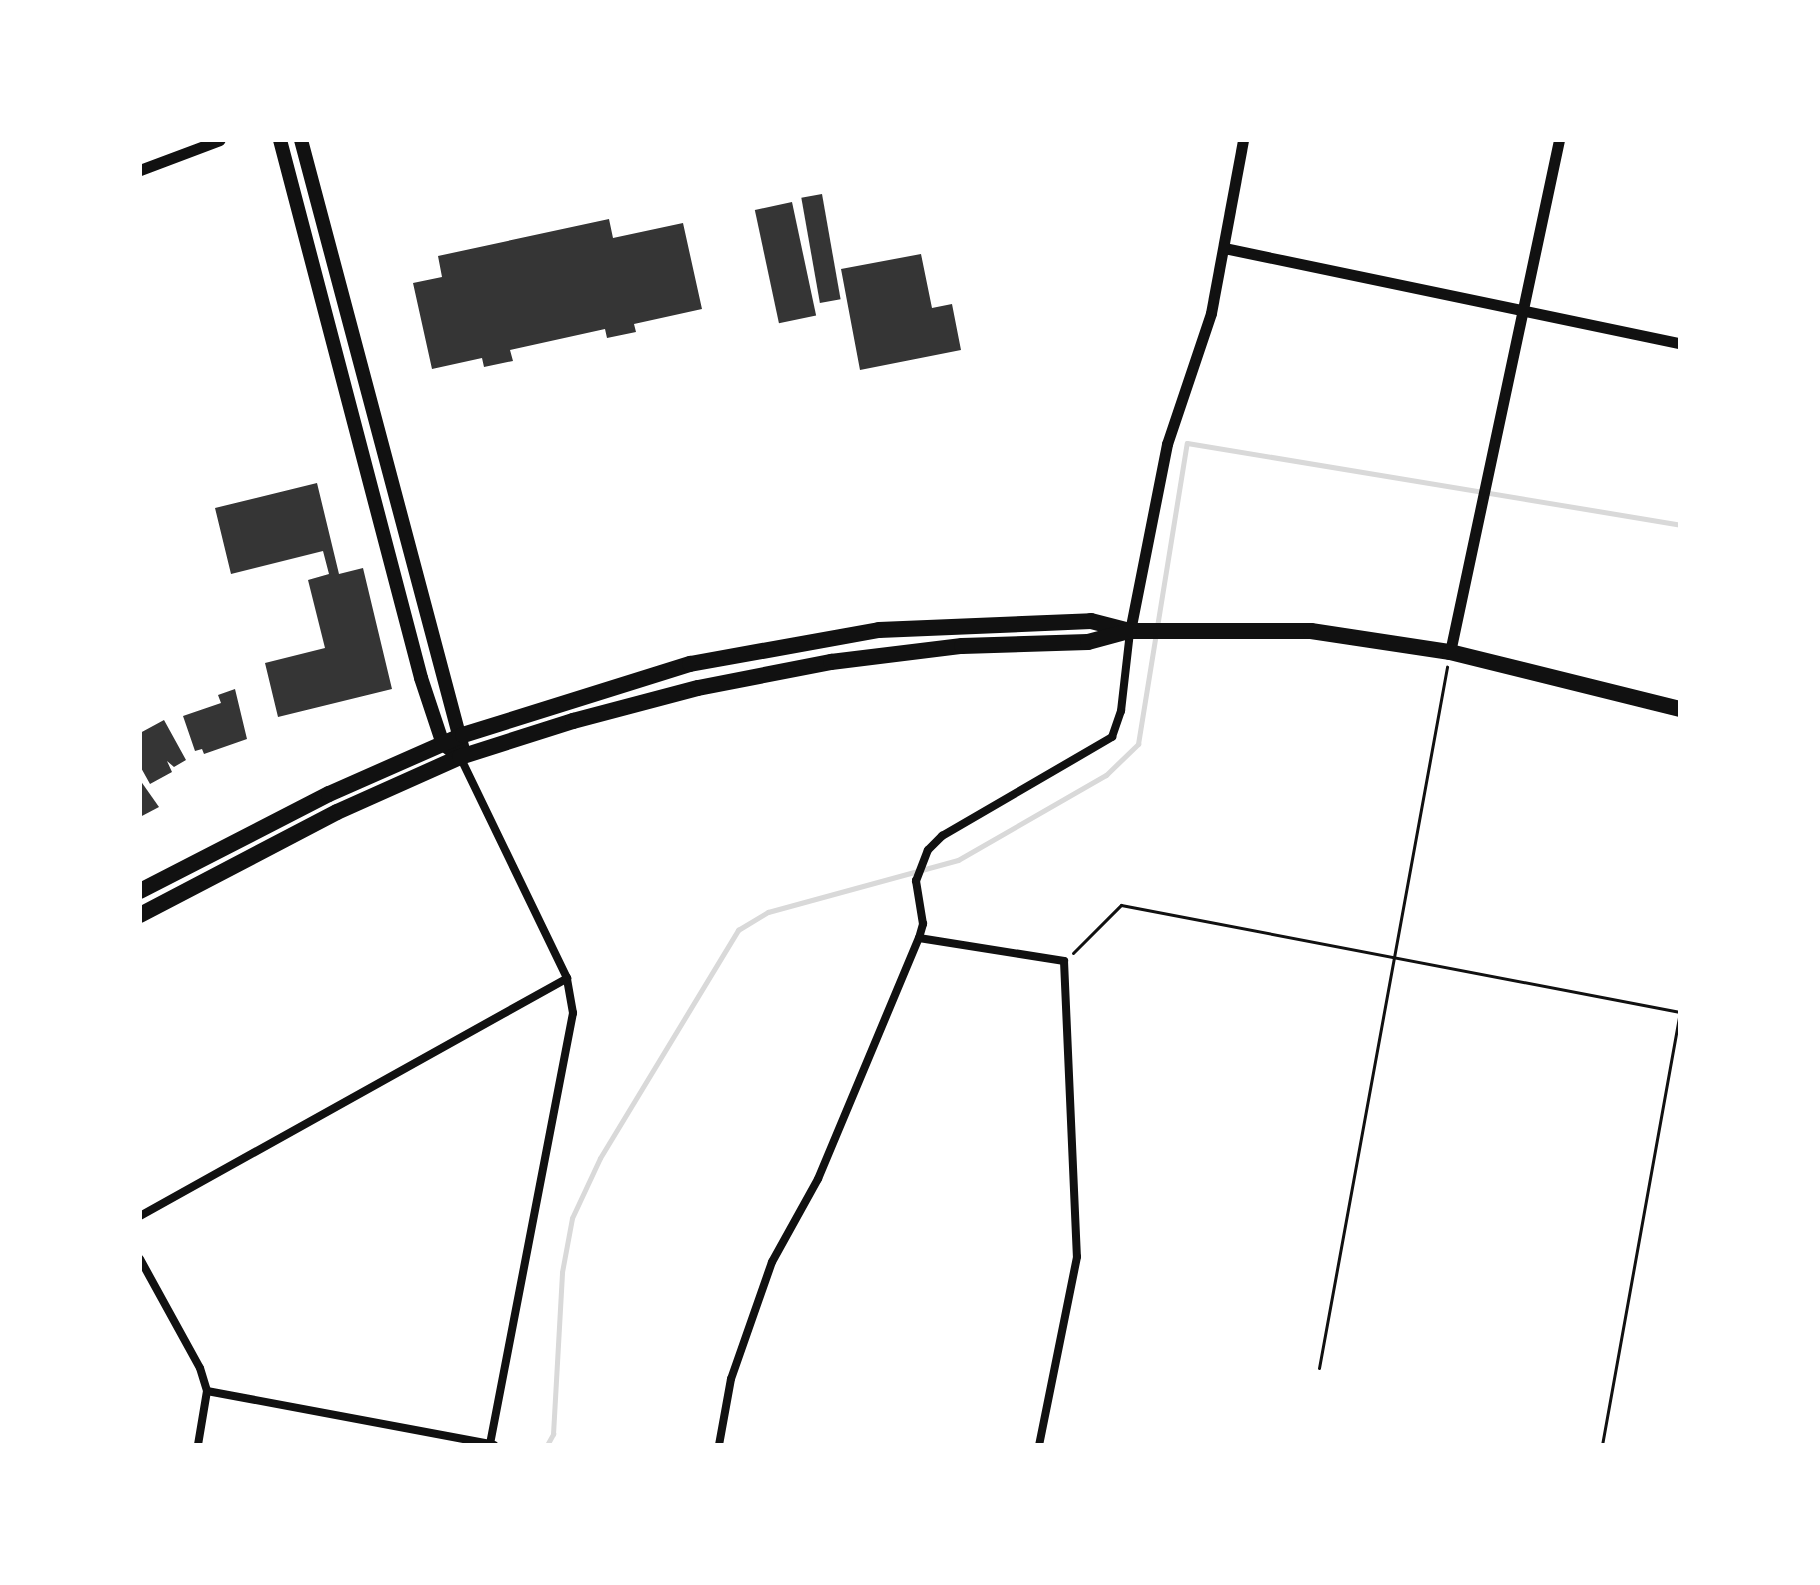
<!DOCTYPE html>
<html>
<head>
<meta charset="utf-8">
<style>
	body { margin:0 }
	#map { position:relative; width:1820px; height:1585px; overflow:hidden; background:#fff; font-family:"Fira Sans Condensed",sans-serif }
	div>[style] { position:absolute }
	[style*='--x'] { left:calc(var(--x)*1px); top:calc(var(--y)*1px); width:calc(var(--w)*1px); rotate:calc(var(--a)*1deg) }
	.stream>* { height:5px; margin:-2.5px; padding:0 2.5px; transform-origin:2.5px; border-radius:2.5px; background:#d9d9d9 }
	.building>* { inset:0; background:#353535; transform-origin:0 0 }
	.path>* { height:3px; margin:-1.5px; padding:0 1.5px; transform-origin:1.5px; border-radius:1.5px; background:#111 }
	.minor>* { height:8px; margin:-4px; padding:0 4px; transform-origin:4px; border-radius:4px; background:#111 }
	.tertiary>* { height:11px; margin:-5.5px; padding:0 5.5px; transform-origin:5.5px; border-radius:5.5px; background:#111 }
	.primary>* { height:14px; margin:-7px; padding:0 7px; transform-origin:7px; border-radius:7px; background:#111 }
	.trunk>* { height:16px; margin:-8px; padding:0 8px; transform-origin:8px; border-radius:8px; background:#111 }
	span { translate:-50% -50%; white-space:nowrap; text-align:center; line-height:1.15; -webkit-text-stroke:7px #fff; paint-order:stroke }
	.frame { position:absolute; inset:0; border:142px solid #fff; pointer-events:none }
</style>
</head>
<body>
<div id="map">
	<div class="stream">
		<i style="--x:547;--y:1445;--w:13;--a:-61"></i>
		<i style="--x:553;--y:1434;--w:162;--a:-86.8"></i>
		<i style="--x:562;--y:1272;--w:55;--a:-79.5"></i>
		<i style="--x:572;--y:1218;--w:66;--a:-65"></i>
		<i style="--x:600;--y:1158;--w:267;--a:-58.8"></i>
		<i style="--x:738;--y:930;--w:35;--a:-31"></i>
		<i style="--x:768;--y:912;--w:197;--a:-15.3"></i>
		<i style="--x:958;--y:860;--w:171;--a:-29.9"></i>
		<i style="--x:1106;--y:775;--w:45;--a:-44.1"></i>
		<i style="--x:1138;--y:744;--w:305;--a:-80.8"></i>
		<i style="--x:1187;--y:443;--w:500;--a:9.4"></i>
	</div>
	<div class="building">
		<i style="left:822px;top:194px;width:107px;height:21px;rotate:80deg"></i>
		<i style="left:792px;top:202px;width:116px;height:38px;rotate:78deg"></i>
		<i style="clip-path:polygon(609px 219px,613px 238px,683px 223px,702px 309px,634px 324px,636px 332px,607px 338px,605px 329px,510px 350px,513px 361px,484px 367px,482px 358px,432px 369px,413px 283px,442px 277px,438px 256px)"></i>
		<i style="clip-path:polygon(921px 254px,932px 308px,952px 304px,961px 350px,860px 370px,841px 269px)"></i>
		<i style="clip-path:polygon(317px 483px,339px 574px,363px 568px,392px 689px,278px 717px,265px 663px,325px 648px,308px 580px,329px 574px,323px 551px,231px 574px,215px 508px)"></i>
		<i style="clip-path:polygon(235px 689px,247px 739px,204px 754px,202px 749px,195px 751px,183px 716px,221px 703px,218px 695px)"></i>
		<i style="clip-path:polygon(164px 720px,186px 760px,174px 767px,167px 761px,172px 772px,150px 784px,140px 766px,140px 733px)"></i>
		<i style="clip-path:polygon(140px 780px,159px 807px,140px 817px)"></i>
	</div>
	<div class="path">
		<i style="--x:1073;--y:953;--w:68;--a:-45"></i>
		<i style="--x:1121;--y:905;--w:569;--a:10.84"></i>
		<i style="--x:1319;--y:1368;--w:713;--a:-79.65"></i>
		<i style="--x:1602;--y:1445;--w:440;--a:-79.8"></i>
	</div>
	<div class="minor">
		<i style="--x:919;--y:938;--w:147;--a:9"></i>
		<i style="--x:1064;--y:961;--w:296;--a:87.5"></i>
		<i style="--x:1077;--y:1257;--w:192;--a:101.4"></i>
		<i style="--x:140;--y:1216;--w:489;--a:-29.1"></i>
		<i style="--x:567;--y:978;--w:246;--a:-115.8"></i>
		<i style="--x:140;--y:1259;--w:124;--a:61.2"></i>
		<i style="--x:200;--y:1368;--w:24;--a:73"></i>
		<i style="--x:207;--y:1391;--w:55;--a:99.5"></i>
		<i style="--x:207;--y:1391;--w:288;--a:10.6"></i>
		<i style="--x:494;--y:1445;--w:4;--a:-166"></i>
		<i style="--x:490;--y:1444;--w:439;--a:-79.1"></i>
		<i style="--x:573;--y:1013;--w:36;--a:-100"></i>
		<i style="--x:719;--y:1445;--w:67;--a:-79.7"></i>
		<i style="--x:731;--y:1379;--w:124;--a:-70.7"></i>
		<i style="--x:772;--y:1262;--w:95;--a:-61"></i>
		<i style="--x:818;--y:1179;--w:261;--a:-67.3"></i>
		<i style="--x:919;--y:938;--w:15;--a:-74"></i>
		<i style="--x:923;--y:924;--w:44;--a:-99.2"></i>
		<i style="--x:916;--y:881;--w:33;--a:-69"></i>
		<i style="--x:928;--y:850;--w:20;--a:-45"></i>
		<i style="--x:942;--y:836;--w:197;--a:-30.2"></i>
		<i style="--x:1112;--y:737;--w:28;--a:-71"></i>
		<i style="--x:1121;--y:711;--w:80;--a:-83.5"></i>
	</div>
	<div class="tertiary">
		<i style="--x:140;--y:170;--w:85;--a:-20.6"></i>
		<i style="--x:1224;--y:248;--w:466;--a:11.8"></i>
		<i style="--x:1130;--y:631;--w:191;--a:-78.8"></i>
		<i style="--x:1167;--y:444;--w:138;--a:-71.4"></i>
		<i style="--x:1211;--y:313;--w:176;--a:-79.5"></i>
		<i style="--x:1450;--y:652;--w:523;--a:-77.98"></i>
	</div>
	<div class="primary">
		<i style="--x:280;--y:140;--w:556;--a:75.31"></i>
		<i style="--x:421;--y:678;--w:70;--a:71.6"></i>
		<i style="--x:443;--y:744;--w:21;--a:37"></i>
		<i style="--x:301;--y:140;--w:627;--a:75.12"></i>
	</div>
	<div class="trunk">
		<i style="--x:140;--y:891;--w:212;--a:-27.2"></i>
		<i style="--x:329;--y:794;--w:146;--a:-23.8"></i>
		<i style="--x:463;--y:735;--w:238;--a:-17.4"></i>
		<i style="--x:690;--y:664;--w:192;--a:-10.2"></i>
		<i style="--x:879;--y:630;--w:212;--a:-2.4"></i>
		<i style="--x:1091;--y:621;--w:40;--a:14.4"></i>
		<i style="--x:1130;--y:631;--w:181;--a:0"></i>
		<i style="--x:1311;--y:631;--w:141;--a:8.6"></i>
		<i style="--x:1450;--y:652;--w:237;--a:13.9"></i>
		<i style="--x:140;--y:915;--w:222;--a:-27.6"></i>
		<i style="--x:337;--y:812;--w:135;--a:-24.1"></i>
		<i style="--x:460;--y:757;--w:119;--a:-17.7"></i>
		<i style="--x:573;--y:721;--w:129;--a:-14.8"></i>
		<i style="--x:698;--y:688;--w:136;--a:-11.1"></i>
		<i style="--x:831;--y:662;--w:132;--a:-7"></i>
		<i style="--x:962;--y:646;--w:126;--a:-1.8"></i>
		<i style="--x:1088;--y:642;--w:42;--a:-15"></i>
	</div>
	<div class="frame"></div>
</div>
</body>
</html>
